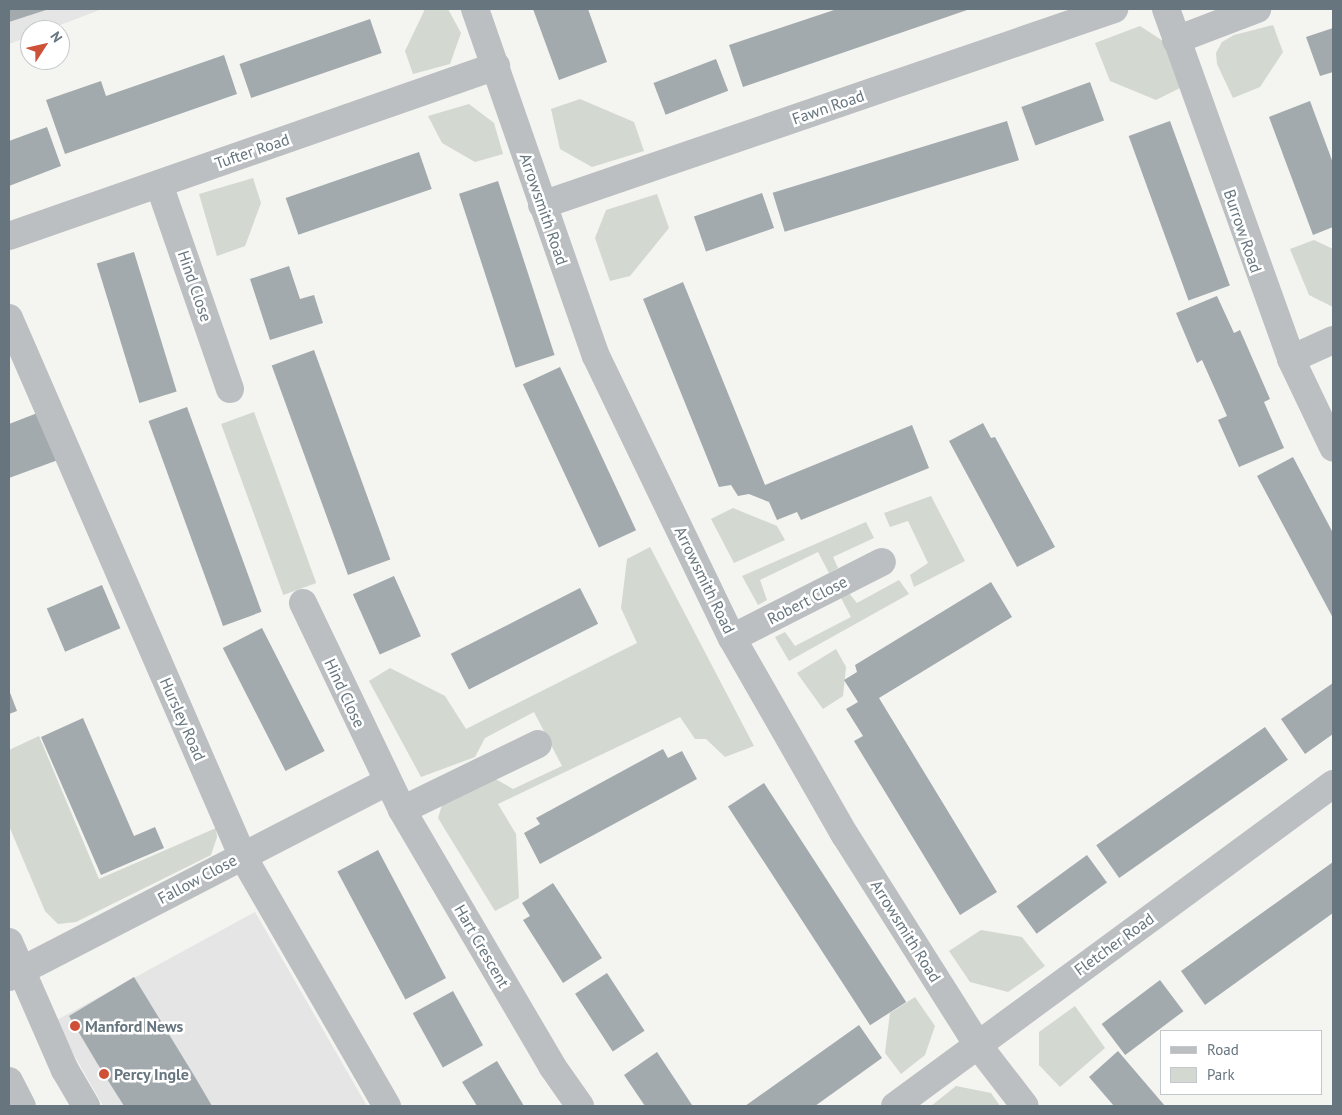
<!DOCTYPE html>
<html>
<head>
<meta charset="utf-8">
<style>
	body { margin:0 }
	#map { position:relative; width:1342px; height:1115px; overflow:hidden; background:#f4f4f0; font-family:"PT Sans",sans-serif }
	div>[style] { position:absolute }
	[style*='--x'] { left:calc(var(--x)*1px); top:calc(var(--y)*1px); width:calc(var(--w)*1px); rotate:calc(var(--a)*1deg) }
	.built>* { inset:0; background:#e4e5e4 }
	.green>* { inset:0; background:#d3d8d0; transform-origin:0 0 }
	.building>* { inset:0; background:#a2aaae; transform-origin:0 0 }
	.minor>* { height:28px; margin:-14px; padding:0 14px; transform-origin:14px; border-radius:14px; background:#bbbfc2 }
	.dots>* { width:14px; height:14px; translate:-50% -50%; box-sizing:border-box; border:2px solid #fff; border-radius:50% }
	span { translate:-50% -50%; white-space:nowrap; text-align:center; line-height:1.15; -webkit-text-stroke:5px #fff; paint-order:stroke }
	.street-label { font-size:16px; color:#66757e }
	.poi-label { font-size:16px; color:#66757e; font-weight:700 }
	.left { translate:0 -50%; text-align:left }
	.frame { position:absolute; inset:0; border:10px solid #66757e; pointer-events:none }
	.legend { position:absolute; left:1160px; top:1030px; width:162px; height:65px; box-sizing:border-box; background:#fff; border:1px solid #c2c8cb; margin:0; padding:6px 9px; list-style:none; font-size:15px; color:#66757e }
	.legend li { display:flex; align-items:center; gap:10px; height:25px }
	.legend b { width:25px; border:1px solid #c2c8cb }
	.north { position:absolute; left:20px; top:20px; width:50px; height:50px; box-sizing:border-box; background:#fff; border:1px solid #c2c8cb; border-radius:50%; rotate:55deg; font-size:14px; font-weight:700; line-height:20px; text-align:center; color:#66757e }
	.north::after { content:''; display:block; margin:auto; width:18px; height:22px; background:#ce5036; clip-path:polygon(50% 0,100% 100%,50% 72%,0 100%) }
</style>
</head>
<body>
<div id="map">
	<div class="built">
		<i style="clip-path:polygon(9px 9px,102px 9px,47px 30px,30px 30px,30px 36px,9px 44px)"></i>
		<i style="clip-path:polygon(255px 912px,367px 1106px,103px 1106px,55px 1021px)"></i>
	</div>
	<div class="green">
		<i style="clip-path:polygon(425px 9px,448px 9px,461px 33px,450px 64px,413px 74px,405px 51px)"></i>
		<i style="clip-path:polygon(1273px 25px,1283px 52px,1260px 87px,1233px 98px,1217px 64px,1216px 53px,1222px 42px,1234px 35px)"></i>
		<i style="clip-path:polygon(1140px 26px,1163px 41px,1180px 88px,1156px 100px,1110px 81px,1095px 43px)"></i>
		<i style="clip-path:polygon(580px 99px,634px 122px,644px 151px,592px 167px,560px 149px,551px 109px)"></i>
		<i style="clip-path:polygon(469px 104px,494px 123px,503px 154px,475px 162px,442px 143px,428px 116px)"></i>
		<i style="clip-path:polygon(253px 178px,261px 203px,245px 246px,217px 256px,199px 194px)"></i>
		<i style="clip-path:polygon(657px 194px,669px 228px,630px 276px,610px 281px,595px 238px,606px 210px)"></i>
		<i style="clip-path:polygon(1314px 240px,1333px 249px,1333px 307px,1309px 295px,1290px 249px)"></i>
		<i style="left:254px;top:412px;width:182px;height:35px;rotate:70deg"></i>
		<i style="clip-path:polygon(931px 496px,965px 561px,914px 587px,910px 575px,928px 563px,908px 521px,890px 527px,884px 513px)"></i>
		<i style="clip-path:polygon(733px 508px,777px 526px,785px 540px,734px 563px,711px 519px)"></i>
		<i style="clip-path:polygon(866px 522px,874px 538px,833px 557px,838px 568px,829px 573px,818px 552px,760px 580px,767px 600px,758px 605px,742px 576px)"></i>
		<i style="clip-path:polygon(650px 547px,754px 746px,725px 757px,706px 739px,695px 739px,680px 717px,498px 804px,516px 834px,519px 898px,495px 911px,438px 818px,442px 805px,492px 777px,513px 789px,562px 766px,534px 712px,485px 738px,475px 757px,421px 777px,369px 681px,390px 668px,445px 696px,466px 729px,637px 643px,621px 608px,627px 559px)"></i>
		<i style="clip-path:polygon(899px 580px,909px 594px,789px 661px,775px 637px,785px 632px,795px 646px,851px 617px,841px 598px,848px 592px,857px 603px)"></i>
		<i style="clip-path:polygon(836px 649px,846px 667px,843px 696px,823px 709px,797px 673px)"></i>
		<i style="clip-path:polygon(39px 736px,99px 879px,216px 828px,217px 837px,211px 855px,76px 922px,58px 924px,45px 911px,9px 826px,9px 750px)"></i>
		<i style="clip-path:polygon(981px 930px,1022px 937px,1045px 966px,1008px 992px,970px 982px,949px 951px)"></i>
		<i style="clip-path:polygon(915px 997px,935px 1026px,925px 1055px,901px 1074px,885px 1053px,890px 1013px)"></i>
		<i style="clip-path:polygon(1075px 1006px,1105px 1048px,1060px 1087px,1039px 1065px,1039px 1032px)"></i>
		<i style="clip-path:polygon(956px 1086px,991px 1093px,1000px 1106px,931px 1106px)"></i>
	</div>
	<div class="building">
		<i style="clip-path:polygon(9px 9px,49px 9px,9px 22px)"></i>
		<i style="clip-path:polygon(533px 9px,588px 9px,607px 62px,559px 80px)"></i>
		<i style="clip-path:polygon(837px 9px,970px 9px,743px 87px,729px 45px)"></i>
		<i style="left:370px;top:19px;width:36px;height:138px;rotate:71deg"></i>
		<i style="clip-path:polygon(1333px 28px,1333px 72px,1320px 76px,1306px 37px)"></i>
		<i style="clip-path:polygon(224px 55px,237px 94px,65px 154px,46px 100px,101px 81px,106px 96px)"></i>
		<i style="left:716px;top:59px;width:34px;height:67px;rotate:69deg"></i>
		<i style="left:1090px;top:82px;width:41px;height:73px;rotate:70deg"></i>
		<i style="clip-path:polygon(1310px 101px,1333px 163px,1333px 227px,1313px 235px,1269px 117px)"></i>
		<i style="left:1007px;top:121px;width:41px;height:245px;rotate:73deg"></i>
		<i style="left:1170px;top:121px;width:175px;height:44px;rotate:70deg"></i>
		<i style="clip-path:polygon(47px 127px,61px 166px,9px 186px,9px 141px)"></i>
		<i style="left:419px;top:152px;width:39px;height:141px;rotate:71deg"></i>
		<i style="left:498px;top:181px;width:183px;height:41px;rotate:72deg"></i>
		<i style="left:762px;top:193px;width:37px;height:72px;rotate:71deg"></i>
		<i style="left:134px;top:252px;width:146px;height:39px;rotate:73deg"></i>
		<i style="clip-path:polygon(289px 266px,300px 299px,314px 295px,323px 323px,270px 340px,250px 279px)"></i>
		<i style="clip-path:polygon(683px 282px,765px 485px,912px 425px,929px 468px,801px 520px,797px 512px,777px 520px,769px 502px,749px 494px,738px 496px,731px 485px,719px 487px,643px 299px)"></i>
		<i style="clip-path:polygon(1217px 296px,1234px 333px,1240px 330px,1270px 399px,1264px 402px,1284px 448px,1239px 467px,1218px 420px,1227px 416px,1202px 360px,1197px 363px,1176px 313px)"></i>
		<i style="left:314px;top:350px;width:223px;height:45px;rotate:70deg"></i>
		<i style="left:560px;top:367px;width:180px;height:41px;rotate:65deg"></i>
		<i style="left:187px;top:407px;width:218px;height:41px;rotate:70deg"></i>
		<i style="clip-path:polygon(40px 412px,58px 460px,9px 478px,9px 424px)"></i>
		<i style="clip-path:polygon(983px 423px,991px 438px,995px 437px,1055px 547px,1017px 567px,949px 441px)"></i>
		<i style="clip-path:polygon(1293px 457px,1333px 533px,1333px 618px,1257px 476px)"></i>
		<i style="left:394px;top:576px;width:66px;height:45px;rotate:66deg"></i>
		<i style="clip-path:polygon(991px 582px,1012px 617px,879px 698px,997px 892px,960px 915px,854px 741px,863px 736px,846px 709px,858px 702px,844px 680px,857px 672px,855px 665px)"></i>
		<i style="left:102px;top:585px;width:47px;height:60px;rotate:67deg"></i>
		<i style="left:580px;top:588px;width:40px;height:145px;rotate:63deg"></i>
		<i style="left:262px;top:628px;width:138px;height:44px;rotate:63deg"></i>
		<i style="clip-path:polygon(1333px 683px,1333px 734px,1305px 754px,1281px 719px)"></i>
		<i style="clip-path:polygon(9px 690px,17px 711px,9px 714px)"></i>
		<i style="clip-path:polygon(83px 718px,134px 836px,155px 827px,164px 848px,101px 875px,41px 737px)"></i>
		<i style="left:1265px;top:727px;width:40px;height:206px;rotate:55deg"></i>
		<i style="clip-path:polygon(663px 749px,668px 758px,682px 751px,697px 779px,540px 864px,524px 833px,540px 824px,536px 818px)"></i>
		<i style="left:764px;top:783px;width:261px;height:43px;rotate:57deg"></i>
		<i style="left:378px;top:850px;width:145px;height:46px;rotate:62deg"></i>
		<i style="left:1087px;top:855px;width:34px;height:87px;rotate:54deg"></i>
		<i style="clip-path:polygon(1333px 862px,1333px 913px,1205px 1005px,1181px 971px)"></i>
		<i style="clip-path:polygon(553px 883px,602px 958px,563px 983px,523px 920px,530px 916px,522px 903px)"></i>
		<i style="left:607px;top:973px;width:69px;height:38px;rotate:57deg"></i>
		<i style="clip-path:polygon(134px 977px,195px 1077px,212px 1106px,124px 1106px,97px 1063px,69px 1016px)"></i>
		<i style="left:1160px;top:980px;width:39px;height:73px;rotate:53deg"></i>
		<i style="left:453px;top:991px;width:62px;height:46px;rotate:61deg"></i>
		<i style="clip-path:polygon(859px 1025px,882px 1058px,815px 1106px,745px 1106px)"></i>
		<i style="clip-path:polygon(1118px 1051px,1165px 1106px,1114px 1106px,1089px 1077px)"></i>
		<i style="clip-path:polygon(657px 1052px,692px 1105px,690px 1106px,645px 1106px,624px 1075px)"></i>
		<i style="clip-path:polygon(497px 1061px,524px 1106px,477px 1106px,462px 1082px)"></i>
	</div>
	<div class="minor">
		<i style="--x:475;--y:9;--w:367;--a:70.8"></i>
		<i style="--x:596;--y:356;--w:313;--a:64.3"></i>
		<i style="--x:732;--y:638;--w:227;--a:60.2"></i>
		<i style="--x:845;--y:835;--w:247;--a:57.7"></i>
		<i style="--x:977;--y:1044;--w:78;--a:52.3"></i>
		<i style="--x:1166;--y:9;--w:372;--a:70.3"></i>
		<i style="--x:1291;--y:359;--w:98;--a:64.5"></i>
		<i style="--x:1176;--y:40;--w:87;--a:-20.9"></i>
		<i style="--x:159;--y:184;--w:217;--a:70.9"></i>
		<i style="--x:542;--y:205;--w:605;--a:-18.91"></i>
		<i style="--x:9;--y:236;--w:516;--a:-19.24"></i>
		<i style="--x:9;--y:318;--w:585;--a:66.54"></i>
		<i style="--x:242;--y:855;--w:290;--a:60"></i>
		<i style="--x:1291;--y:359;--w:46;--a:-24.3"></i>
		<i style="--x:303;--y:603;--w:229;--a:64.4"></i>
		<i style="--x:402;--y:810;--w:297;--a:59.6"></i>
		<i style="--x:552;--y:1066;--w:49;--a:55"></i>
		<i style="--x:732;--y:638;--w:168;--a:-26.9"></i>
		<i style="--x:402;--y:810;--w:151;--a:-25.9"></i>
		<i style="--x:9;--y:942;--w:140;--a:66.4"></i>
		<i style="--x:65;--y:1070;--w:42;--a:59.7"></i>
		<i style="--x:9;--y:977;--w:425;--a:-27.3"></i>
		<i style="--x:9;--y:1081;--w:28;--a:63"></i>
		<i style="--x:895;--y:1106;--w:544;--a:-36.32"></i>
	</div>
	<div class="dots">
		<i style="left:75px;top:1026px;background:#ce5036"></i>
		<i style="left:104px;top:1074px;background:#ce5036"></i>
	</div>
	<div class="street-label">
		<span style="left:828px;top:107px;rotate:-19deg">Fawn Road</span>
		<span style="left:252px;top:151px;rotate:-19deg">Tufter Road</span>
		<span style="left:544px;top:209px;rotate:71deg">Arrowsmith Road</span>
		<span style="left:1243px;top:231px;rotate:71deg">Burrow Road</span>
		<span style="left:195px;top:286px;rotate:71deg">Hind Close</span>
		<span style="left:705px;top:580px;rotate:64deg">Arrowsmith Road</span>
		<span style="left:807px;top:600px;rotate:-27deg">Robert Close</span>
		<span style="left:345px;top:693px;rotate:65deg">Hind Close</span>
		<span style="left:183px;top:719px;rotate:66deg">Hursley Road</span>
		<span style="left:197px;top:879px;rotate:-28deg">Fallow Close</span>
		<span style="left:906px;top:931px;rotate:58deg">Arrowsmith Road</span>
		<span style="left:1114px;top:944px;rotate:-36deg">Fletcher Road</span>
		<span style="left:482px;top:946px;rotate:60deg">Hart Crescent</span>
	</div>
	<div class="poi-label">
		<span class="left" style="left:85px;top:1026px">Manford News</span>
		<span class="left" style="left:114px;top:1074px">Percy Ingle</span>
	</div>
	<div class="frame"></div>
	<ul class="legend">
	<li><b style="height:6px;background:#bbbfc2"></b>Road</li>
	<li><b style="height:14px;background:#d3d8d0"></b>Park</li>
	</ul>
	<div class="north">N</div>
</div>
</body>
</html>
